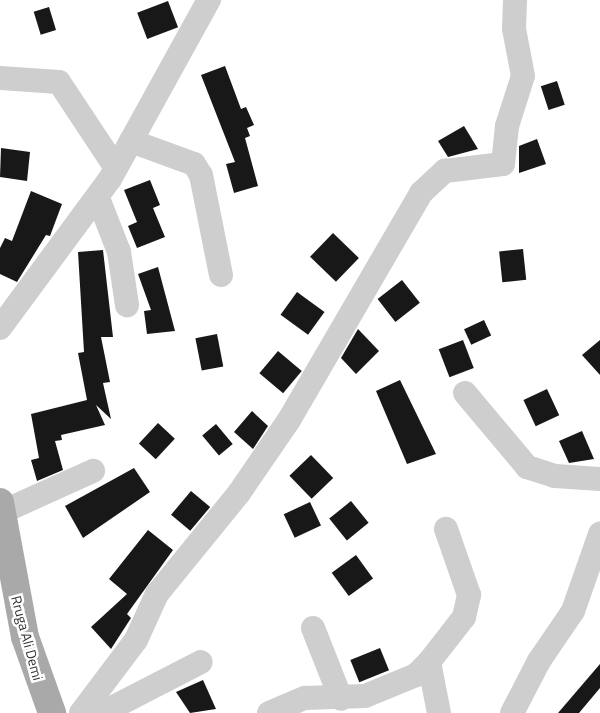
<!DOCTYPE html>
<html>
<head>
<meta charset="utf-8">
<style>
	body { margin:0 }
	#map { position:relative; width:600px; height:713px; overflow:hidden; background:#fff; font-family:"Titillium Web",sans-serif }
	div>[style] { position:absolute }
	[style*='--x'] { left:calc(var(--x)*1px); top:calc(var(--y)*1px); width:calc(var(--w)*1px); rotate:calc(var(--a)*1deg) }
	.building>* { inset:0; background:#181818; transform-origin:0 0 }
	.minor>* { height:24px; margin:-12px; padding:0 12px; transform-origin:12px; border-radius:12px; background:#cecece }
	.major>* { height:28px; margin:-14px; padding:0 14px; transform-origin:14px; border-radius:14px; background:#a9a9a9 }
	span { translate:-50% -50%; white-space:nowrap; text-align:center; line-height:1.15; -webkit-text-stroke:5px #fff; paint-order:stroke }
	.street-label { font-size:14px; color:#313131 }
</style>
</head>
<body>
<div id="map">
	<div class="building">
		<i style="left:168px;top:1px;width:28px;height:33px;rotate:69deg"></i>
		<i style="left:49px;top:7px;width:24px;height:16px;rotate:73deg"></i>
		<i style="clip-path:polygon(225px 66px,241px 109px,246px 107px,254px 125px,247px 128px,250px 136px,245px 138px,258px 186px,234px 193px,226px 164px,235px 162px,201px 75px)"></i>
		<i style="left:557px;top:81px;width:25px;height:17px;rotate:72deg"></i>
		<i style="clip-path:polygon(464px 126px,478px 149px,448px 157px,438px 141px)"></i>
		<i style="clip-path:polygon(537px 139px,546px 164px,519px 173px,519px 146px)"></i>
		<i style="clip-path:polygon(1px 148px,30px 152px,27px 181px,0 177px)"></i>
		<i style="clip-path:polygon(150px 180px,160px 205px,153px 208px,165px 237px,137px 248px,128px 226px,137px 222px,124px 190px)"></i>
		<i style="clip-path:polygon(31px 191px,62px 204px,50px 236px,46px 235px,17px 282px,0 274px,0 248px,5px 238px,12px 241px)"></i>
		<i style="left:333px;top:233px;width:36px;height:33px;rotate:44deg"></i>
		<i style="left:523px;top:249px;width:31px;height:24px;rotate:84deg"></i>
		<i style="clip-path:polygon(103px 250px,113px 337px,101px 337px,110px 382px,103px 383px,111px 419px,96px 405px,105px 425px,61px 435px,62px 440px,55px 441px,63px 470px,37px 481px,31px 460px,39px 458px,31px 414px,87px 400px,78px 353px,84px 352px,78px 252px)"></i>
		<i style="clip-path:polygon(158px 267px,175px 331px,147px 334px,144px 311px,151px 310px,138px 274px)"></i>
		<i style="left:402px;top:280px;width:29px;height:31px;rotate:52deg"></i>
		<i style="left:297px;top:292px;width:34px;height:28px;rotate:36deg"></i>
		<i style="left:484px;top:320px;width:17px;height:22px;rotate:65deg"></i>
		<i style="clip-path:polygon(358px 329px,379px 351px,356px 374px,341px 358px)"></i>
		<i style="left:217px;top:334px;width:33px;height:22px;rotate:79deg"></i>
		<i style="left:463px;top:340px;width:30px;height:26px;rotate:69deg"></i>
		<i style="clip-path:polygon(600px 340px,600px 375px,582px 355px)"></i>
		<i style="left:278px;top:351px;width:31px;height:29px;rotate:40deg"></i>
		<i style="clip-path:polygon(400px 380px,436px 454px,407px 464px,376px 391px)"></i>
		<i style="left:547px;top:389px;width:29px;height:26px;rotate:65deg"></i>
		<i style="clip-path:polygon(252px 411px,268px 426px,253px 449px,234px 432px)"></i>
		<i style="left:158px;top:423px;width:23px;height:28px;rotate:43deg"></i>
		<i style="left:216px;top:424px;width:26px;height:18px;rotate:50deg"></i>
		<i style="clip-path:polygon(582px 431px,594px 459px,569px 463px,559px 441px)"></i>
		<i style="left:311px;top:455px;width:32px;height:30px;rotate:46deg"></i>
		<i style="clip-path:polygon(134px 468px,150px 492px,83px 538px,65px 506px)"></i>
		<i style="left:191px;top:491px;width:25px;height:31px;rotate:40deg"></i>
		<i style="left:351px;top:501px;width:28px;height:28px;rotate:51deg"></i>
		<i style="left:310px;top:502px;width:26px;height:29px;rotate:65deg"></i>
		<i style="clip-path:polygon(148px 530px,173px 550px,127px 614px,131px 618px,111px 649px,91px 627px,127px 594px,109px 579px)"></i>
		<i style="left:356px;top:555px;width:29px;height:30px;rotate:54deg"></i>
		<i style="left:380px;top:648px;width:24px;height:32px;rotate:68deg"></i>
		<i style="clip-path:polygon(600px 664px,600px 688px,579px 713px,558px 713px)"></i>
		<i style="clip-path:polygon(203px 680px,216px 709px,190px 713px,176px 692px)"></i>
	</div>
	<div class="minor">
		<i style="--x:0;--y:78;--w:59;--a:3.9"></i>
		<i style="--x:59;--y:82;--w:103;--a:56.5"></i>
		<i style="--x:131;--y:141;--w:67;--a:20.1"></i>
		<i style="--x:194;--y:164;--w:13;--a:58"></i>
		<i style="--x:201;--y:175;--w:102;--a:78.7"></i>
		<i style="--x:98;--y:198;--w:58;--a:68.7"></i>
		<i style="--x:119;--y:252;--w:54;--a:81.4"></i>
		<i style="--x:0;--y:328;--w:185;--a:-53.6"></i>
		<i style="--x:110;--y:179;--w:205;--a:-61.1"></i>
		<i style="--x:465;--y:393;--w:97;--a:50"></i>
		<i style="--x:527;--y:467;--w:29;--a:18"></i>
		<i style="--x:555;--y:476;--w:45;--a:3.8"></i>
		<i style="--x:2;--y:512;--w:100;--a:-24.3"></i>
		<i style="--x:313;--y:628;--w:76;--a:68.5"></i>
		<i style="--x:429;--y:662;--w:52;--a:78.9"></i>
		<i style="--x:81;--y:713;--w:91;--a:-53"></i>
		<i style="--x:136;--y:640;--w:51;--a:-65.5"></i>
		<i style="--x:157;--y:594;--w:130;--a:-50.9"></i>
		<i style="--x:239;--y:493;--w:88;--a:-55.6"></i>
		<i style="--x:289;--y:420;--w:263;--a:-59.8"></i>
		<i style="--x:421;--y:193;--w:33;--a:-43"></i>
		<i style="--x:445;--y:171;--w:58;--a:-6.9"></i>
		<i style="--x:503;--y:164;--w:38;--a:-84"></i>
		<i style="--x:507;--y:126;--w:52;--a:-72.3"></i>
		<i style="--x:523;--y:76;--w:48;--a:-100.8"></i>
		<i style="--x:514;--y:29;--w:29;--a:-88"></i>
		<i style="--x:102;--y:713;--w:111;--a:-27.3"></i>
		<i style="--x:269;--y:713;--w:39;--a:-23"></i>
		<i style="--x:305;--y:698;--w:60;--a:-1.9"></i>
		<i style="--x:365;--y:696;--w:55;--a:-22.4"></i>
		<i style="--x:416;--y:675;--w:18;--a:-45"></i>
		<i style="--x:429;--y:662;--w:57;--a:-52.1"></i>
		<i style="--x:464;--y:617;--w:23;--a:-77"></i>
		<i style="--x:469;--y:595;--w:70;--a:-109.2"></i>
		<i style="--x:512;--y:713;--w:59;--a:-62.6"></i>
		<i style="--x:539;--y:661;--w:60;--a:-55.8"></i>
		<i style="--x:573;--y:611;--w:82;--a:-70.7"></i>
	</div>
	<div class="major">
		<i style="--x:0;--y:502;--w:137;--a:79.5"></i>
		<i style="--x:25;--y:637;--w:81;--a:70.4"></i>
	</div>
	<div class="street-label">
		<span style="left:27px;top:638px;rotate:75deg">Rruga Ali Demi</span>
	</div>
</div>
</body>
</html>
